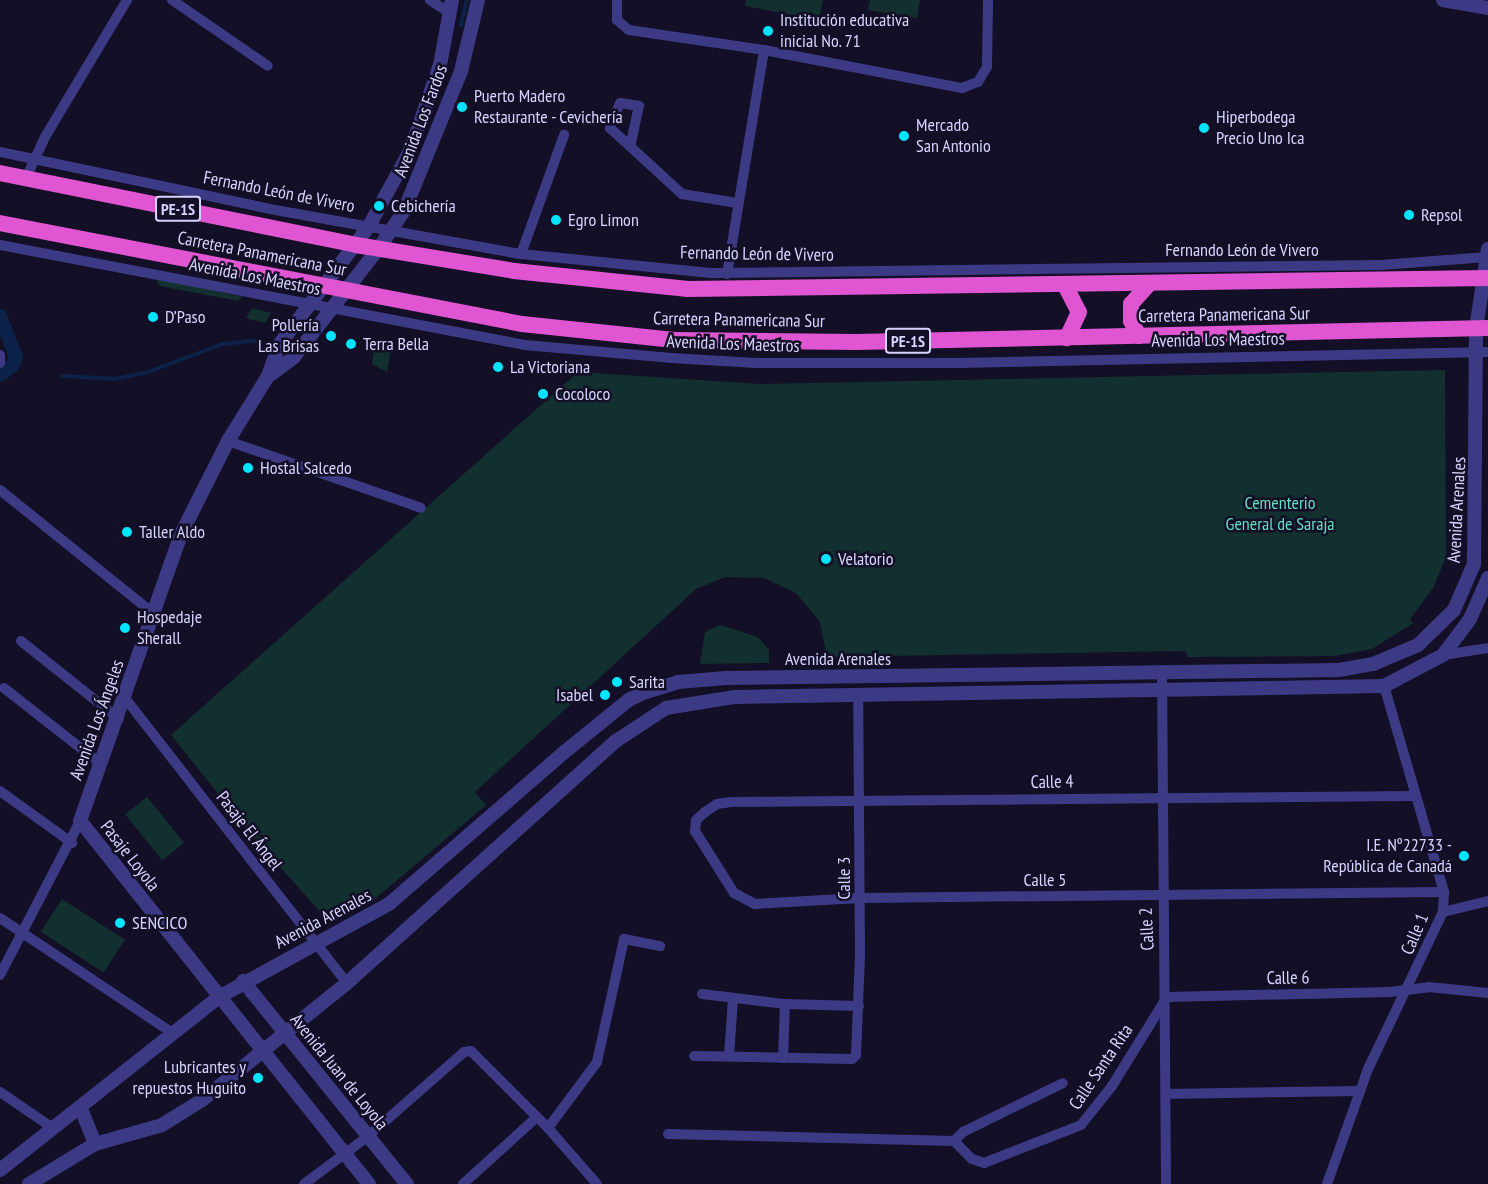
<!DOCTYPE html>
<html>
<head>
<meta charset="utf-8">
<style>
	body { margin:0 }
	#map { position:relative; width:1488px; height:1184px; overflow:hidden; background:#130f26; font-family:"PT Sans Narrow",sans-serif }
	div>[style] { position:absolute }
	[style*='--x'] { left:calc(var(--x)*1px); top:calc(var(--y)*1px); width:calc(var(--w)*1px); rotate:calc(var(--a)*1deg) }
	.green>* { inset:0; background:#12302f; transform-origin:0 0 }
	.stream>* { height:4px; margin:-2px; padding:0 2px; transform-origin:2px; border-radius:2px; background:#0c2248 }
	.canal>* { height:14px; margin:-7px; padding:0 7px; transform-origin:7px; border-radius:7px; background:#0c2248 }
	.minor>* { height:10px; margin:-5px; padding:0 5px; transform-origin:5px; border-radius:5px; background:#3d3a85 }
	.tertiary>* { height:14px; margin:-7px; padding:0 7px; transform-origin:7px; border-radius:7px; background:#3d3a85 }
	.trunk>* { height:16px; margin:-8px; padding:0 8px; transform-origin:8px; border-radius:8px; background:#e055d1 }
	.dots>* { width:16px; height:16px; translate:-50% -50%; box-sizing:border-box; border:3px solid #130f26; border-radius:50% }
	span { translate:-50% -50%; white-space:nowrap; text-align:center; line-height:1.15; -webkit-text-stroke:5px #130f26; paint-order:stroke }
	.shield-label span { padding:2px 4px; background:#130f26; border:2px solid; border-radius:4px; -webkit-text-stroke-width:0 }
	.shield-label { font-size:16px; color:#d9d4ff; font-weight:700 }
	.poi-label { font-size:18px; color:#d9d4ff }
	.left { translate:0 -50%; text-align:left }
	.right { translate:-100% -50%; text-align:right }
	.street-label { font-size:18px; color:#d9d4ff }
	.park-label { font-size:18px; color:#5fe0c0 }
</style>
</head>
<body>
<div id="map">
	<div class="green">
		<i style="clip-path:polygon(746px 0,823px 0,819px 20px,745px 6px)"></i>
		<i style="clip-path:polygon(870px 0,920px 0,917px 18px,868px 10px)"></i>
		<i style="clip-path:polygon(156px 279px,243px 297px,238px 301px,160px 286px)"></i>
		<i style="clip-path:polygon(252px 308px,271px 313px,265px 323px,246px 318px)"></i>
		<i style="clip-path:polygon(375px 339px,392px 343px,387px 372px,372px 364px)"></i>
		<i style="clip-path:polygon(1445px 370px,1446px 557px,1433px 588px,1410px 619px,1413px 623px,1372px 649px,1335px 656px,1187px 657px,1186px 651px,827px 657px,820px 622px,796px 593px,764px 578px,725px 577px,696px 589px,475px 792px,486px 805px,370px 903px,330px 923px,248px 831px,171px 735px,578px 372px,761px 384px)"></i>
		<i style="clip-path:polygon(720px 625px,758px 637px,769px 650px,769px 663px,700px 664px,705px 632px)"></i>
		<i style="left:147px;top:797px;width:59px;height:28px;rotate:51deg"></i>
		<i style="left:62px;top:899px;width:75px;height:39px;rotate:33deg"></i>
	</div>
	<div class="stream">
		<i style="--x:461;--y:25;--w:26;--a:-77"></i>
		<i style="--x:63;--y:376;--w:52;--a:3.3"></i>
		<i style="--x:115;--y:379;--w:34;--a:-12"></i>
		<i style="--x:148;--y:372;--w:80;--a:-20.5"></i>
		<i style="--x:223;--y:344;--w:36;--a:-6"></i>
	</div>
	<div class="canal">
		<i style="--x:0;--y:316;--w:44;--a:68.7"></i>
		<i style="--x:16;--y:357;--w:9;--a:111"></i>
		<i style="--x:13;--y:365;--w:16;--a:142"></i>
	</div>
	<div class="minor">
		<i style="--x:172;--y:0;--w:116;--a:34.5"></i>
		<i style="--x:430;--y:0;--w:24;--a:33"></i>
		<i style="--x:617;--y:0;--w:20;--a:90"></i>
		<i style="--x:617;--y:20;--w:16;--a:40"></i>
		<i style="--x:629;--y:30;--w:136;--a:8.4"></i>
		<i style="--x:764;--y:50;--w:202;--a:10.9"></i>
		<i style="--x:962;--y:88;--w:17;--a:-21"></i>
		<i style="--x:978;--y:82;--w:17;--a:-59"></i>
		<i style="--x:987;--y:67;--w:67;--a:-89.1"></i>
		<i style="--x:631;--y:143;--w:38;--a:-78"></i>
		<i style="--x:639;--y:106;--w:19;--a:-171"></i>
		<i style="--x:620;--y:103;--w:27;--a:112"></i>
		<i style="--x:610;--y:128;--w:98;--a:42.5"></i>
		<i style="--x:682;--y:194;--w:56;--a:9.3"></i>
		<i style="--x:0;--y:152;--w:287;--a:11.9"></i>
		<i style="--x:281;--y:211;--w:244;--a:10.2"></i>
		<i style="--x:521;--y:254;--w:193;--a:5.7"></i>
		<i style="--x:713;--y:273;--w:668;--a:-0.69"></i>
		<i style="--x:1381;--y:265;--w:107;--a:-4.3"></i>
		<i style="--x:26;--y:178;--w:45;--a:-65.1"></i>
		<i style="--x:45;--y:137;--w:160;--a:-59.1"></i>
		<i style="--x:0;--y:245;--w:534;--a:10.78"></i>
		<i style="--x:525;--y:345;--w:147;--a:5.1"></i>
		<i style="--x:671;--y:358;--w:85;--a:3.4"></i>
		<i style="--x:756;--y:363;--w:203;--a:0"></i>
		<i style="--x:959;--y:363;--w:529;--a:-1.19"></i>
		<i style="--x:521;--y:254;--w:127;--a:-70.1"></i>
		<i style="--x:727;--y:274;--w:227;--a:-80.6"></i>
		<i style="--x:0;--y:355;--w:8;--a:90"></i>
		<i style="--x:228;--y:441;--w:204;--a:19.1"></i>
		<i style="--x:0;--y:490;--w:196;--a:38.8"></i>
		<i style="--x:21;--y:641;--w:125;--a:38.5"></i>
		<i style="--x:1443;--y:655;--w:46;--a:-8.8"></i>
		<i style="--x:1162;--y:673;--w:511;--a:89.55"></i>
		<i style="--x:4;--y:688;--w:123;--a:38.1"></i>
		<i style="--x:125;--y:698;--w:361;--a:52.1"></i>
		<i style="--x:0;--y:791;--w:89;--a:35.8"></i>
		<i style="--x:1413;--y:796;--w:682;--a:179.5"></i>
		<i style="--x:731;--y:802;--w:14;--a:172"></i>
		<i style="--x:717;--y:804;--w:14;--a:146"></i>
		<i style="--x:705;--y:812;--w:12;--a:138"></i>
		<i style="--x:696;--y:820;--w:11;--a:95"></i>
		<i style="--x:695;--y:831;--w:73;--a:57.8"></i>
		<i style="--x:734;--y:893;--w:24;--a:28"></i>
		<i style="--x:755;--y:904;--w:105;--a:-3.3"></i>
		<i style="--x:860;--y:898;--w:584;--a:-0.59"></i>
		<i style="--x:1443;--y:912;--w:46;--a:-13.7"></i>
		<i style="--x:0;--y:918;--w:209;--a:33.7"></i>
		<i style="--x:0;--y:975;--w:174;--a:-62.5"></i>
		<i style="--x:702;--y:994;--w:84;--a:6.9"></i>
		<i style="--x:785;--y:1004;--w:74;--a:1.5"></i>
		<i style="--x:694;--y:1056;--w:158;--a:1.1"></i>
		<i style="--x:852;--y:1059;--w:6;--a:-45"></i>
		<i style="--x:856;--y:1055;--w:99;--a:-87.7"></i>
		<i style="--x:860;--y:956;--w:260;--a:-90.4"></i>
		<i style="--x:729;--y:1056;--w:57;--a:-86"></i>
		<i style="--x:783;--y:1058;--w:54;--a:-87.9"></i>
		<i style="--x:0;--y:1092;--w:65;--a:34.4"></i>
		<i style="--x:1166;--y:1094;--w:194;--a:-0.9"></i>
		<i style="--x:548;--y:1128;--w:82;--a:-53.4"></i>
		<i style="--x:597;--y:1062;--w:126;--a:-77.6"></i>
		<i style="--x:624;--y:939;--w:37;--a:11"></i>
		<i style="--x:668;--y:1134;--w:286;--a:1.4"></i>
		<i style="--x:954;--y:1141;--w:13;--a:-45"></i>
		<i style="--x:963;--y:1132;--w:111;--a:-26.1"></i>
		<i style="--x:954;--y:1141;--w:25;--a:45"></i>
		<i style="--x:972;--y:1159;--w:13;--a:18"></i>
		<i style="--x:984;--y:1163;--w:104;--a:-21.4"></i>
		<i style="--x:1081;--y:1125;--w:50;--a:-51.5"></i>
		<i style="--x:1112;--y:1086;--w:105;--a:-58.3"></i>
		<i style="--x:1167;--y:997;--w:223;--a:-1.3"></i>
		<i style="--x:1390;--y:992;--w:39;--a:-7"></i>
		<i style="--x:1429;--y:987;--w:59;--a:5.8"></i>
		<i style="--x:304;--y:1184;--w:79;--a:-36.7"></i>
		<i style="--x:367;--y:1137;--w:129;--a:-41.2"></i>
		<i style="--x:464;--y:1052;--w:7;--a:-8"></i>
		<i style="--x:471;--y:1051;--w:109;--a:45"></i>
		<i style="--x:548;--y:1128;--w:74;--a:48.8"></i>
		<i style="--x:463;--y:1184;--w:100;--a:-42.2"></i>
		<i style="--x:1327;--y:1184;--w:122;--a:-70.4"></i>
		<i style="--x:1368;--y:1069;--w:174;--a:-64.5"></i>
		<i style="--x:1443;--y:912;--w:20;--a:-87"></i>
		<i style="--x:1444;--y:892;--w:215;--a:-106.2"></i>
	</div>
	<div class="tertiary">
		<i style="--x:1443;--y:0;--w:46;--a:10.1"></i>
		<i style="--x:269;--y:376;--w:31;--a:-37"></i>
		<i style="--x:294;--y:357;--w:138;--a:-52.1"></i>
		<i style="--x:379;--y:248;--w:45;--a:-56"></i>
		<i style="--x:404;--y:211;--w:151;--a:-67.8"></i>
		<i style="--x:461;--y:71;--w:73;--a:-76.5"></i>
		<i style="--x:243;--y:981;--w:261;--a:51.1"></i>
		<i style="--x:81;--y:1109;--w:38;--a:68"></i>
		<i style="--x:0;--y:1170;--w:279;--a:-38.3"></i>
		<i style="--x:219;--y:997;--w:194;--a:-28.7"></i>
		<i style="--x:389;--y:904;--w:229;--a:-40.9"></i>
		<i style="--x:562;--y:754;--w:87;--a:-39"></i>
		<i style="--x:630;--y:699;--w:17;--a:-24"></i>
		<i style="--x:646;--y:692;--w:34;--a:-17"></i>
		<i style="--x:678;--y:682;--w:48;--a:-4.8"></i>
		<i style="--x:726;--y:678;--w:613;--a:-0.75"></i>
		<i style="--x:1339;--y:670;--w:35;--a:-10"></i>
		<i style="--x:1373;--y:664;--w:49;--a:-22.9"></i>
		<i style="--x:1418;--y:645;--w:50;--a:-44.2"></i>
		<i style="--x:1454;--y:610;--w:50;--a:-66.5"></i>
		<i style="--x:1474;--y:564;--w:235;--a:-89.5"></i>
		<i style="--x:1476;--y:329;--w:81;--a:-81.5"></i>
		<i style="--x:29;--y:1184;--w:77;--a:-31.2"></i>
		<i style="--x:95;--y:1144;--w:70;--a:-15.8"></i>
		<i style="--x:162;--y:1125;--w:47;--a:-32"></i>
		<i style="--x:202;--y:1100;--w:186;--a:-38.9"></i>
		<i style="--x:347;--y:983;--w:362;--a:-42"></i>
		<i style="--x:616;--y:741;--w:60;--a:-33.4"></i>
		<i style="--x:666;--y:708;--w:70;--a:-9.1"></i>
		<i style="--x:735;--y:697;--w:649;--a:-0.97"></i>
		<i style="--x:1384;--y:686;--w:67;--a:-27.7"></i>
		<i style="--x:1443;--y:655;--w:45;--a:-53.1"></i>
		<i style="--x:1470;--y:619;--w:45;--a:-66.3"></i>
		<i style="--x:369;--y:1184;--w:464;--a:-128.5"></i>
		<i style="--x:80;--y:821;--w:306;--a:-70.6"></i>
		<i style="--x:182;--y:532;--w:102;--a:-63.2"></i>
		<i style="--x:228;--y:441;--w:76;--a:-58.4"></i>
		<i style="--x:268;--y:376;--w:33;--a:-70"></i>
		<i style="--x:279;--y:345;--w:149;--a:-52.9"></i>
		<i style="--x:369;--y:226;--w:88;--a:-61.4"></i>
		<i style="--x:411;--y:149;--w:89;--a:-71"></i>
		<i style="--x:440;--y:65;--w:66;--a:-79.5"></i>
	</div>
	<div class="trunk">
		<i style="--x:0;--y:173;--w:363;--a:11.4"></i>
		<i style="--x:356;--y:245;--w:160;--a:9.3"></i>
		<i style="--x:514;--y:271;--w:175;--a:5.9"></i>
		<i style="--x:688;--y:289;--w:800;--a:-0.79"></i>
		<i style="--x:0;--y:223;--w:532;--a:10.95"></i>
		<i style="--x:522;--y:324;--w:153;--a:6"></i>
		<i style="--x:674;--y:340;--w:183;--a:0.6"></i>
		<i style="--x:857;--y:342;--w:631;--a:-1.27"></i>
		<i style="--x:1066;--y:287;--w:28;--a:63"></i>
		<i style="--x:1079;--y:312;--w:29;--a:115"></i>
		<i style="--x:1139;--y:336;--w:17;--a:-118"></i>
		<i style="--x:1131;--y:321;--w:17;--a:-90"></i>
		<i style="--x:1131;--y:304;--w:25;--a:-48"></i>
	</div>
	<div class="dots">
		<i style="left:768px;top:31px;background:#00e5ff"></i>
		<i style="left:462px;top:107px;background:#00e5ff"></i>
		<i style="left:1204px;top:128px;background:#00e5ff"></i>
		<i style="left:904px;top:136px;background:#00e5ff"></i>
		<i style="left:379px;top:206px;background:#00e5ff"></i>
		<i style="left:1409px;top:215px;background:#00e5ff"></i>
		<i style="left:556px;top:220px;background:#00e5ff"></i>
		<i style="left:153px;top:317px;background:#00e5ff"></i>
		<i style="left:331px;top:336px;background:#00e5ff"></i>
		<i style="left:351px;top:344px;background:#00e5ff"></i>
		<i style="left:498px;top:367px;background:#00e5ff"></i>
		<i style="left:543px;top:394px;background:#00e5ff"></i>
		<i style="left:248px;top:468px;background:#00e5ff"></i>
		<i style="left:127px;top:532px;background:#00e5ff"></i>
		<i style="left:826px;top:559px;background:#00e5ff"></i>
		<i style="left:125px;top:628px;background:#00e5ff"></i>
		<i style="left:617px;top:682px;background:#00e5ff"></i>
		<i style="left:605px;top:695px;background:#00e5ff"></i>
		<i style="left:1464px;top:856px;background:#00e5ff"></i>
		<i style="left:120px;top:923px;background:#00e5ff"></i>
		<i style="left:258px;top:1078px;background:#00e5ff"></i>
	</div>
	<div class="shield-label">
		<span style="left:178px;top:209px">PE-1S</span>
		<span style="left:908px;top:341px">PE-1S</span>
	</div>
	<div class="poi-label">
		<span class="left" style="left:780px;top:31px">Institución educativa<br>inicial No. 71</span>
		<span class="left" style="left:474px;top:107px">Puerto Madero<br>Restaurante - Cevichería</span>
		<span class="left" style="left:1216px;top:128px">Hiperbodega<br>Precio Uno Ica</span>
		<span class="left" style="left:916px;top:136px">Mercado<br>San Antonio</span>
		<span class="left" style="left:391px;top:206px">Cebichería</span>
		<span class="left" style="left:1421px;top:215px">Repsol</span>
		<span class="left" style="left:568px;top:220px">Egro Limon</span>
		<span class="left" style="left:165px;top:317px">D’Paso</span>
		<span class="right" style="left:319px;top:336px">Pollería<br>Las Brisas</span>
		<span class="left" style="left:363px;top:344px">Terra Bella</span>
		<span class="left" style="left:510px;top:367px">La Victoriana</span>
		<span class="left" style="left:555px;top:394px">Cocoloco</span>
		<span class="left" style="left:260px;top:468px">Hostal Salcedo</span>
		<span class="left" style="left:139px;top:532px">Taller Aldo</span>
		<span class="left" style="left:838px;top:559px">Velatorio</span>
		<span class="left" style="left:137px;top:628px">Hospedaje<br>Sherall</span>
		<span class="left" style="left:629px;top:682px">Sarita</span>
		<span class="right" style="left:593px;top:695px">Isabel</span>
		<span class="right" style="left:1452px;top:856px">I.E. Nº22733 -<br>República de Canadá</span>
		<span class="left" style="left:132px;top:923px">SENCICO</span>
		<span class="right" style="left:246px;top:1078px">Lubricantes y<br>repuestos Huguito</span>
	</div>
	<div class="street-label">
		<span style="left:421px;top:121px;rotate:-69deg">Avenida Los Fardos</span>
		<span style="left:279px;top:192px;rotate:11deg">Fernando León de Vivero</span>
		<span style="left:1242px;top:250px">Fernando León de Vivero</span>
		<span style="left:262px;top:254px;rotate:11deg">Carretera Panamericana Sur</span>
		<span style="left:757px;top:254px;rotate:1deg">Fernando León de Vivero</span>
		<span style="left:255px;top:277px;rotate:11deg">Avenida Los Maestros</span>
		<span style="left:1224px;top:315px;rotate:-1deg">Carretera Panamericana Sur</span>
		<span style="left:739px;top:320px;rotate:1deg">Carretera Panamericana Sur</span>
		<span style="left:1218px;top:340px;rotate:-1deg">Avenida Los Maestros</span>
		<span style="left:733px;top:344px;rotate:2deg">Avenida Los Maestros</span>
		<span style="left:1457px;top:510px;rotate:-87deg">Avenida Arenales</span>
		<span style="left:838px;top:659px">Avenida Arenales</span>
		<span style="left:97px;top:720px;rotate:-70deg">Avenida Los Ángeles</span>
		<span style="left:1052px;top:782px;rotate:-1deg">Calle 4</span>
		<span style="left:249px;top:831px;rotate:52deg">Pasaje El Ángel</span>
		<span style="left:130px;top:856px;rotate:52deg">Pasaje Loyola</span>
		<span style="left:844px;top:878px;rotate:-90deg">Calle 3</span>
		<span style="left:1045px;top:880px">Calle 5</span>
		<span style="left:323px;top:919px;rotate:-28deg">Avenida Arenales</span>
		<span style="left:1147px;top:929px;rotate:-93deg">Calle 2</span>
		<span style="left:1415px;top:934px;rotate:-67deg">Calle 1</span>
		<span style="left:1288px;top:978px;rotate:-1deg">Calle 6</span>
		<span style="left:1101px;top:1067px;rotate:-56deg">Calle Santa Rita</span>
		<span style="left:339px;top:1072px;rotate:51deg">Avenida Juan de Loyola</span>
	</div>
	<div class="park-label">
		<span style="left:1280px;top:514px">Cementerio<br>General de Saraja</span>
	</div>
</div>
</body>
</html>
